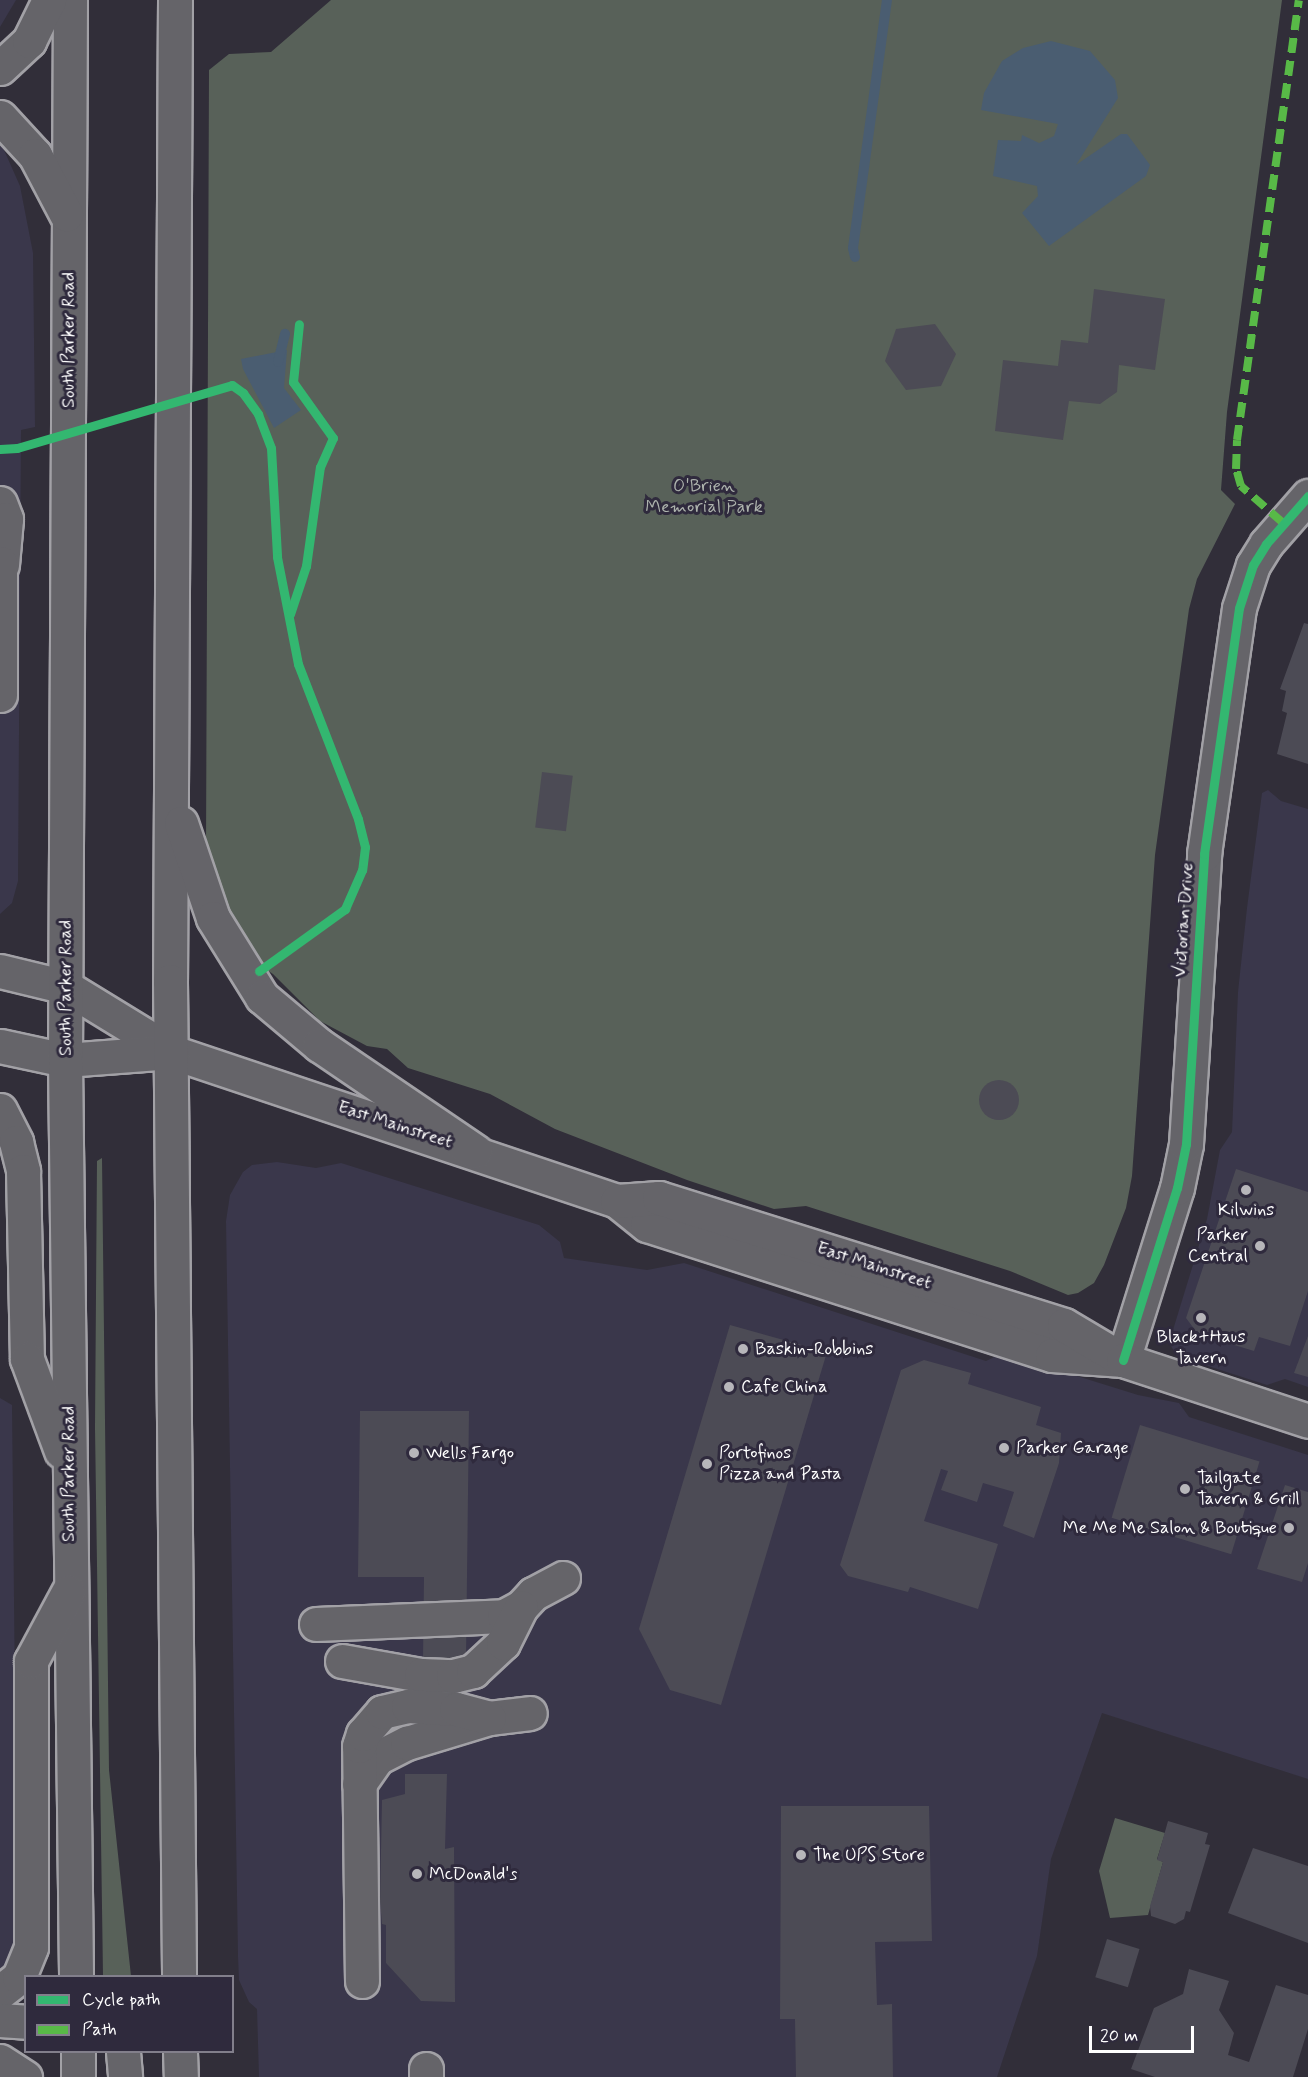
<!DOCTYPE html>
<html>
<head>
<meta charset="utf-8">
<style>
	body { margin:0 }
	#map { position:relative; width:1308px; height:2077px; overflow:hidden; background:#312e39; font-family:Mynerve,sans-serif }
	div>[style] { position:absolute }
	[style*='--x'] { left:calc(var(--x)*1px); top:calc(var(--y)*1px); width:calc(var(--w)*1px); rotate:calc(var(--a)*1deg) }
	.built>* { inset:0; background:#3a374b }
	.green>* { inset:0; background:#586159 }
	.water>* { inset:0; background:#4a5d71 }
	.stream>* { height:10px; margin:-5px; padding:0 5px; transform-origin:5px; border-radius:5px; background:#4a5d71 }
	.building>* { inset:0; background:#4c4b55; transform-origin:0 0 }
	.round { border-radius:50% }
	.roads { filter:drop-shadow(2px 0 #a2a1a6) drop-shadow(-2px 0 #a2a1a6) drop-shadow(0 2px #a2a1a6) drop-shadow(0 -2px #a2a1a6) }
	.minor>* { height:33px; margin:-16.5px; padding:0 16.5px; transform-origin:16.5px; border-radius:16.5px; background:#656469 }
	.major>* { height:33px; margin:-16.5px; padding:0 16.5px; transform-origin:16.5px; border-radius:16.5px; background:#656469 }
	.highway>* { height:33px; margin:-16.5px; padding:0 16.5px; transform-origin:16.5px; border-radius:16.5px; background:#656469 }
	.quiet>* { height:8px; margin-top:-4px; transform-origin:0; background:repeating-linear-gradient(90deg,#58b947 0 15px,transparent 0 23px) }
	.cycleway>* { height:9px; margin:-4.5px; padding:0 4.5px; transform-origin:4.5px; border-radius:4.5px; background:#33b770 }
	.dots>* { width:16px; height:16px; translate:-50% -50%; box-sizing:border-box; border:3px solid #2f2a3d; border-radius:50% }
	span { translate:-50% -50%; white-space:nowrap; text-align:center; line-height:1.15; -webkit-text-stroke:6px #2f2a3d; paint-order:stroke }
	.street-label { font-size:18px; color:#fff }
	.park-label { font-size:18px; color:#aeb4ae }
	.poi-label { font-size:18px; color:#fff }
	.right { translate:-100% -50%; text-align:right }
	.left { translate:0 -50%; text-align:left }
	.legend { position:absolute; left:24px; top:1975px; width:210px; height:78px; box-sizing:border-box; background:#2f2a3d; border:2px solid #827f8b; margin:0; padding:8px 10px; list-style:none; font-size:18px; color:#fff }
	.legend li { display:flex; align-items:center; gap:12px; height:30px }
	.legend b { width:30px; border:2px solid #827f8b }
	.scale { position:absolute; left:1089px; top:2026px; width:105px; height:27px; box-sizing:border-box; border:3px solid #fff; border-top:0; padding-left:8px; font-size:18px; line-height:21px; white-space:nowrap; color:#fff; -webkit-text-stroke:4px #2f2a3d; paint-order:stroke }
</style>
</head>
<body>
<div id="map">
	<div class="built">
		<i style="clip-path:polygon(0 0,16px 0,0 27px)"></i>
		<i style="clip-path:polygon(0 141px,20px 186px,33px 253px,35px 427px,21px 430px,18px 881px,12px 903px,0 914px)"></i>
		<i style="clip-path:polygon(1268px 790px,1281px 801px,1308px 809px,1308px 1387px,1285px 1379px,1267px 1385px,1177px 1356px,1169px 1343px,1207px 1219px,1220px 1150px,1232px 1132px,1238px 992px,1247px 908px,1262px 793px)"></i>
		<i style="clip-path:polygon(277px 1162px,316px 1168px,341px 1163px,539px 1225px,560px 1242px,564px 1258px,647px 1270px,684px 1263px,986px 1361px,1003px 1353px,1138px 1395px,1179px 1403px,1189px 1417px,1308px 1455px,1308px 1779px,1102px 1713px,1051px 1859px,1037px 1956px,997px 2077px,259px 2077px,257px 2009px,249px 2002px,239px 1980px,238px 1956px,226px 1221px,230px 1195px,243px 1172px,252px 1165px)"></i>
		<i style="clip-path:polygon(0 1398px,12px 1405px,17px 1890px,17px 1946px,0 2020px)"></i>
	</div>
	<div class="green">
		<i style="clip-path:polygon(331px 0,1282px 0,1227px 412px,1221px 490px,1235px 504px,1197px 579px,1189px 609px,1155px 855px,1132px 1176px,1126px 1208px,1104px 1265px,1094px 1283px,1078px 1293px,1068px 1295px,1010px 1271px,806px 1206px,774px 1209px,687px 1180px,555px 1129px,490px 1094px,408px 1068px,387px 1049px,367px 1046px,320px 1021px,273px 974px,250px 959px,233px 930px,206px 849px,209px 70px,229px 54px,271px 52px)"></i>
		<i style="clip-path:polygon(102px 1158px,109px 1770px,131px 1976px,103px 1976px,95px 1428px,97px 1161px)"></i>
		<i style="clip-path:polygon(1115px 1818px,1165px 1833px,1157px 1859px,1163px 1862px,1148px 1915px,1110px 1918px,1099px 1871px)"></i>
	</div>
	<div class="water">
		<i style="clip-path:polygon(1051px 41px,1090px 51px,1115px 80px,1118px 98px,1076px 165px,1121px 134px,1127px 134px,1150px 165px,1146px 176px,1049px 246px,1022px 213px,1038px 196px,1037px 186px,993px 176px,998px 140px,1021px 141px,1022px 135px,1039px 143px,1054px 136px,1058px 124px,981px 110px,984px 93px,1002px 61px,1023px 48px)"></i>
		<i style="clip-path:polygon(287px 350px,284px 388px,301px 410px,274px 428px,243px 369px,241px 359px)"></i>
	</div>
	<div class="stream">
		<i style="--x:855;--y:257;--w:9;--a:-103"></i>
		<i style="--x:853;--y:248;--w:250;--a:-82.2"></i>
		<i style="--x:278;--y:362;--w:29;--a:-76"></i>
	</div>
	<div class="building">
		<i style="clip-path:polygon(1094px 289px,1165px 299px,1155px 370px,1119px 365px,1117px 392px,1107px 399px,1100px 404px,1069px 401px,1063px 440px,995px 431px,1003px 360px,1058px 366px,1061px 340px,1088px 343px)"></i>
		<i style="clip-path:polygon(935px 324px,956px 354px,941px 386px,906px 390px,885px 361px,896px 329px)"></i>
		<i style="clip-path:polygon(1304px 623px,1308px 624px,1308px 764px,1277px 754px,1287px 713px,1282px 711px,1286px 691px,1280px 689px)"></i>
		<i style="left:542px;top:772px;width:31px;height:56px;rotate:7deg"></i>
		<i class="round" style="left:979px;top:1080px;width:40px;height:40px"></i>
		<i style="clip-path:polygon(1236px 1169px,1308px 1192px,1308px 1291px,1290px 1346px,1259px 1337px,1254px 1351px,1198px 1334px,1186px 1318px)"></i>
		<i style="clip-path:polygon(730px 1325px,827px 1352px,721px 1705px,670px 1690px,639px 1629px)"></i>
		<i style="clip-path:polygon(1308px 1336px,1308px 1377px,1294px 1373px)"></i>
		<i style="clip-path:polygon(924px 1360px,971px 1373px,968px 1384px,1041px 1407px,1036px 1425px,1061px 1433px,1059px 1463px,1034px 1538px,1003px 1526px,1014px 1492px,983px 1483px,977px 1502px,941px 1490px,948px 1471px,941px 1469px,924px 1521px,998px 1544px,978px 1609px,910px 1587px,908px 1592px,848px 1576px,840px 1565px,901px 1370px)"></i>
		<i style="clip-path:polygon(360px 1411px,469px 1411px,466px 1659px,423px 1660px,424px 1577px,358px 1577px)"></i>
		<i style="left:1140px;top:1425px;width:125px;height:97px;rotate:17deg"></i>
		<i style="clip-path:polygon(1285px 1485px,1308px 1492px,1308px 1563px,1302px 1582px,1257px 1569px)"></i>
		<i style="clip-path:polygon(405px 1774px,447px 1774px,445px 1849px,454px 1847px,455px 2002px,421px 2001px,386px 1963px,386px 1925px,382px 1924px,380px 1901px,382px 1800px,405px 1794px)"></i>
		<i style="clip-path:polygon(781px 1806px,929px 1806px,932px 1941px,875px 1942px,877px 2005px,892px 2004px,893px 2077px,796px 2077px,795px 2019px,780px 2019px)"></i>
		<i style="clip-path:polygon(1168px 1821px,1208px 1833px,1205px 1844px,1210px 1845px,1190px 1912px,1186px 1911px,1184px 1919px,1175px 1924px,1151px 1916px,1150px 1906px,1163px 1862px,1157px 1860px)"></i>
		<i style="clip-path:polygon(1253px 1848px,1308px 1866px,1308px 1943px,1228px 1913px)"></i>
		<i style="left:1107px;top:1939px;width:34px;height:40px;rotate:17deg"></i>
		<i style="clip-path:polygon(1189px 1969px,1229px 1981px,1219px 2010px,1234px 2033px,1228px 2055px,1249px 2062px,1276px 1985px,1308px 1995px,1308px 2029px,1293px 2077px,1155px 2077px,1131px 2069px,1154px 2008px,1183px 1994px)"></i>
	</div>
	<div class="roads">
		<div class="minor">
			<i style="--x:0;--y:503;--w:17;--a:69"></i>
			<i style="--x:6;--y:519;--w:46;--a:95"></i>
			<i style="--x:0;--y:563;--w:132;--a:90"></i>
			<i style="--x:1123;--y:1360;--w:180;--a:-72.6"></i>
			<i style="--x:1177;--y:1188;--w:45;--a:-78.4"></i>
			<i style="--x:1186;--y:1144;--w:291;--a:-86.4"></i>
			<i style="--x:1204;--y:854;--w:248;--a:-81.9"></i>
			<i style="--x:1239;--y:608;--w:45;--a:-72"></i>
			<i style="--x:1253;--y:565;--w:25;--a:-58"></i>
			<i style="--x:1266;--y:544;--w:64;--a:-48.8"></i>
			<i style="--x:316;--y:1624;--w:188;--a:-2.4"></i>
			<i style="--x:504;--y:1616;--w:19;--a:-28"></i>
			<i style="--x:521;--y:1607;--w:18;--a:-47"></i>
			<i style="--x:533;--y:1594;--w:34;--a:-28"></i>
			<i style="--x:342;--y:1661;--w:80;--a:10"></i>
			<i style="--x:421;--y:1675;--w:32;--a:2"></i>
			<i style="--x:453;--y:1676;--w:21;--a:-14"></i>
			<i style="--x:473;--y:1671;--w:41;--a:-43"></i>
			<i style="--x:503;--y:1643;--w:40;--a:-63.4"></i>
			<i style="--x:359;--y:1784;--w:32;--a:-55"></i>
			<i style="--x:377;--y:1758;--w:34;--a:-27"></i>
			<i style="--x:407;--y:1743;--w:86;--a:-17"></i>
			<i style="--x:489;--y:1718;--w:41;--a:-7"></i>
			<i style="--x:362;--y:1981;--w:235;--a:-90.7"></i>
			<i style="--x:359;--y:1746;--w:13;--a:-72"></i>
			<i style="--x:363;--y:1734;--w:29;--a:-49"></i>
			<i style="--x:382;--y:1712;--w:27;--a:-13"></i>
			<i style="--x:408;--y:1706;--w:48;--a:3.6"></i>
			<i style="--x:456;--y:1709;--w:34;--a:15"></i>
			<i style="--x:426;--y:2077;--w:8;--a:-90"></i>
		</div>
		<div class="major">
			<i style="--x:0;--y:971;--w:68;--a:13.6"></i>
			<i style="--x:66;--y:987;--w:124;--a:31.5"></i>
			<i style="--x:172;--y:1052;--w:469;--a:18.5"></i>
			<i style="--x:617;--y:1201;--w:38;--a:39"></i>
			<i style="--x:647;--y:1225;--w:425;--a:17.8"></i>
			<i style="--x:1052;--y:1355;--w:71;--a:4"></i>
			<i style="--x:0;--y:1046;--w:66;--a:12.2"></i>
			<i style="--x:65;--y:1060;--w:107;--a:-4.3"></i>
			<i style="--x:617;--y:1201;--w:42;--a:-4.1"></i>
			<i style="--x:659;--y:1198;--w:424;--a:17.4"></i>
			<i style="--x:1064;--y:1325;--w:69;--a:30.7"></i>
			<i style="--x:1123;--y:1360;--w:195;--a:18.2"></i>
		</div>
		<div class="highway">
			<i style="--x:70;--y:0;--w:1060;--a:90.27"></i>
			<i style="--x:65;--y:1060;--w:916;--a:89.31"></i>
			<i style="--x:175;--y:0;--w:981;--a:90.29"></i>
			<i style="--x:170;--y:981;--w:995;--a:89.48"></i>
			<i style="--x:0;--y:68;--w:40;--a:-43"></i>
			<i style="--x:29;--y:41;--w:46;--a:-64"></i>
			<i style="--x:0;--y:117;--w:52;--a:47.4"></i>
			<i style="--x:35;--y:155;--w:67;--a:62.3"></i>
			<i style="--x:181;--y:823;--w:100;--a:71.4"></i>
			<i style="--x:213;--y:918;--w:93;--a:58.2"></i>
			<i style="--x:262;--y:997;--w:75;--a:40.1"></i>
			<i style="--x:319;--y:1045;--w:189;--a:34.2"></i>
			<i style="--x:0;--y:1110;--w:36;--a:63"></i>
			<i style="--x:16;--y:1142;--w:30;--a:76"></i>
			<i style="--x:23;--y:1171;--w:188;--a:88.8"></i>
			<i style="--x:27;--y:1359;--w:98;--a:69.7"></i>
			<i style="--x:0;--y:1992;--w:24;--a:-38"></i>
			<i style="--x:19;--y:1977;--w:32;--a:-68"></i>
			<i style="--x:31;--y:1947;--w:286;--a:-90"></i>
			<i style="--x:31;--y:1661;--w:78;--a:-61.8"></i>
			<i style="--x:0;--y:2020;--w:26;--a:4"></i>
			<i style="--x:123;--y:2052;--w:25;--a:85"></i>
			<i style="--x:180;--y:2052;--w:25;--a:88"></i>
			<i style="--x:0;--y:2061;--w:30;--a:33"></i>
			<i style="--x:78;--y:2077;--w:25;--a:-90"></i>
		</div>
	</div>
	<div class="quiet">
		<i style="--x:1282;--y:522;--w:55;--a:-138.7"></i>
		<i style="--x:1241;--y:486;--w:18;--a:-106"></i>
		<i style="--x:1236;--y:469;--w:29;--a:-88"></i>
		<i style="--x:1237;--y:440;--w:444;--a:-82"></i>
	</div>
	<div class="cycleway">
		<i style="--x:0;--y:449;--w:17;--a:-3"></i>
		<i style="--x:17;--y:448;--w:224;--a:-16.3"></i>
		<i style="--x:232;--y:385;--w:14;--a:36"></i>
		<i style="--x:243;--y:393;--w:26;--a:54"></i>
		<i style="--x:258;--y:414;--w:36;--a:69"></i>
		<i style="--x:271;--y:448;--w:109;--a:86.8"></i>
		<i style="--x:277;--y:557;--w:109;--a:78.9"></i>
		<i style="--x:298;--y:664;--w:166;--a:68.8"></i>
		<i style="--x:358;--y:819;--w:29;--a:76"></i>
		<i style="--x:365;--y:847;--w:23;--a:97"></i>
		<i style="--x:362;--y:870;--w:43;--a:113.6"></i>
		<i style="--x:345;--y:909;--w:106;--a:144.2"></i>
		<i style="--x:290;--y:614;--w:51;--a:-71.6"></i>
		<i style="--x:306;--y:566;--w:100;--a:-82"></i>
		<i style="--x:320;--y:467;--w:32;--a:-66"></i>
		<i style="--x:333;--y:438;--w:69;--a:-125.5"></i>
		<i style="--x:293;--y:382;--w:58;--a:-84.1"></i>
		<i style="--x:1123;--y:1360;--w:180;--a:-72.6"></i>
		<i style="--x:1177;--y:1188;--w:45;--a:-78.4"></i>
		<i style="--x:1186;--y:1144;--w:291;--a:-86.4"></i>
		<i style="--x:1204;--y:854;--w:248;--a:-81.9"></i>
		<i style="--x:1239;--y:608;--w:45;--a:-72"></i>
		<i style="--x:1253;--y:565;--w:25;--a:-58"></i>
		<i style="--x:1266;--y:544;--w:64;--a:-48.8"></i>
	</div>
	<div class="dots">
		<i style="left:1246px;top:1190px;background:#b7b6ba"></i>
		<i style="left:1260px;top:1246px;background:#b7b6ba"></i>
		<i style="left:1201px;top:1318px;background:#b7b6ba"></i>
		<i style="left:743px;top:1349px;background:#b7b6ba"></i>
		<i style="left:729px;top:1387px;background:#b7b6ba"></i>
		<i style="left:1004px;top:1448px;background:#b7b6ba"></i>
		<i style="left:414px;top:1453px;background:#b7b6ba"></i>
		<i style="left:707px;top:1464px;background:#b7b6ba"></i>
		<i style="left:1185px;top:1489px;background:#b7b6ba"></i>
		<i style="left:1289px;top:1528px;background:#b7b6ba"></i>
		<i style="left:801px;top:1855px;background:#b7b6ba"></i>
		<i style="left:417px;top:1874px;background:#b7b6ba"></i>
	</div>
	<div class="street-label">
		<span style="left:69px;top:340px;rotate:-90deg">South Parker Road</span>
		<span style="left:1184px;top:920px;rotate:-86deg">Victorian Drive</span>
		<span style="left:66px;top:988px;rotate:-90deg">South Parker Road</span>
		<span style="left:395px;top:1125px;rotate:18deg">East Mainstreet</span>
		<span style="left:874px;top:1266px;rotate:18deg">East Mainstreet</span>
		<span style="left:69px;top:1474px;rotate:-90deg">South Parker Road</span>
	</div>
	<div class="park-label">
		<span style="left:704px;top:497px">O'Brien<br>Memorial Park</span>
	</div>
	<div class="poi-label">
		<span style="left:1246px;top:1210px">Kilwins</span>
		<span class="right" style="left:1248px;top:1246px">Parker<br>Central</span>
		<span style="left:1201px;top:1348px">Black+Haus<br>Tavern</span>
		<span class="left" style="left:755px;top:1349px">Baskin-Robbins</span>
		<span class="left" style="left:741px;top:1387px">Cafe China</span>
		<span class="left" style="left:1016px;top:1448px">Parker Garage</span>
		<span class="left" style="left:426px;top:1453px">Wells Fargo</span>
		<span class="left" style="left:719px;top:1464px">Portofinos<br>Pizza and Pasta</span>
		<span class="left" style="left:1197px;top:1489px">Tailgate<br>Tavern &amp; Grill</span>
		<span class="right" style="left:1277px;top:1528px">Me Me Me Salon &amp; Boutique</span>
		<span class="left" style="left:813px;top:1855px">The UPS Store</span>
		<span class="left" style="left:429px;top:1874px">McDonald's</span>
	</div>
	<ul class="legend">
	<li><b style="height:8px;background:#33b770"></b>Cycle path</li>
	<li><b style="height:8px;background:#58b947"></b>Path</li>
	</ul>
	<div class="scale">20 m</div>
</div>
</body>
</html>
